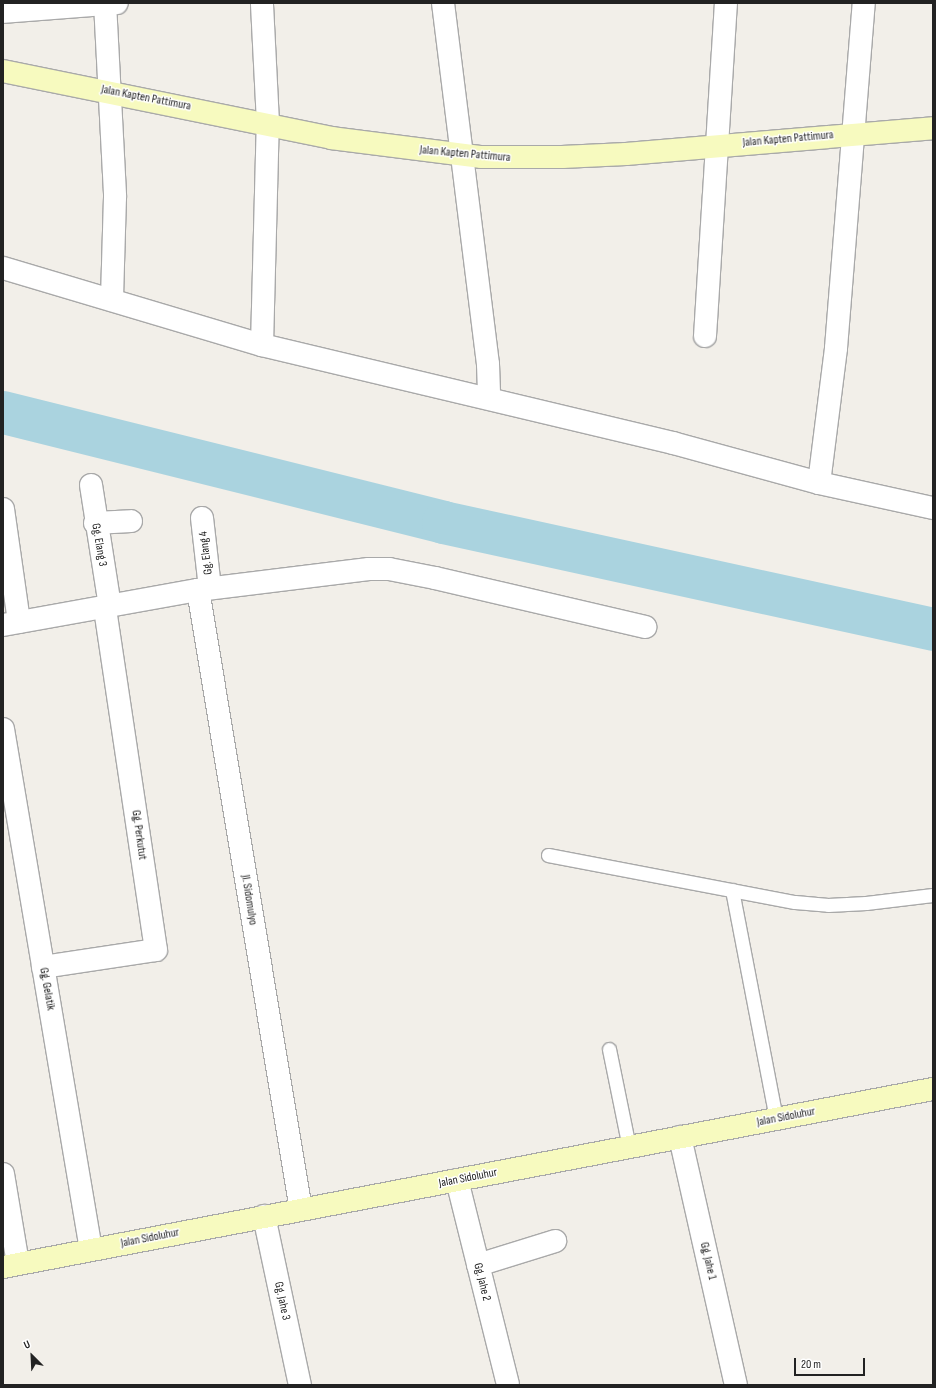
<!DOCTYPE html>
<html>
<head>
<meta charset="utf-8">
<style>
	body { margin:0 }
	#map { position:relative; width:936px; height:1388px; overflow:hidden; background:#f2efe9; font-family:"Sofia Sans Condensed",sans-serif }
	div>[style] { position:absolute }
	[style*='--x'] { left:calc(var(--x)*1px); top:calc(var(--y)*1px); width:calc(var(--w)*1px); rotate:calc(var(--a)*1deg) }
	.river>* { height:43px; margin:-21.5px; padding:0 21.5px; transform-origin:21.5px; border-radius:21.5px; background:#aad3df }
	.roads { filter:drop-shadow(1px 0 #a9a9a9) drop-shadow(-1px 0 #a9a9a9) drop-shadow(0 1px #a9a9a9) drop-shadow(0 -1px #a9a9a9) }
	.lane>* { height:13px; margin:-6.5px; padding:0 6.5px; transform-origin:6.5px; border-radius:6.5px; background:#fff }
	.street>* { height:22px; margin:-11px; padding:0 11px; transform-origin:11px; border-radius:11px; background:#fff }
	.secondary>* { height:22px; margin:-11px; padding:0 11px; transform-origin:11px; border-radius:11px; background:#f7fabf }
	span { translate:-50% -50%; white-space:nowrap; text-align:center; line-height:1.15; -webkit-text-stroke:3px #fff; paint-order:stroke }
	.street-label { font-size:12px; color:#222 }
	.frame { position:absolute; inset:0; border:4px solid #222; pointer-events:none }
	.north { position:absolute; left:12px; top:1336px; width:40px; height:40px; -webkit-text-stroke:3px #fff; paint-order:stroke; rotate:336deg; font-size:11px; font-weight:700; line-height:16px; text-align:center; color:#222 }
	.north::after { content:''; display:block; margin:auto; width:14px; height:18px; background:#222; clip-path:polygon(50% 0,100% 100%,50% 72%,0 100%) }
	.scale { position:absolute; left:794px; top:1358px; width:71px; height:18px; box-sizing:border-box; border:2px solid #222; border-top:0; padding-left:5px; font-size:12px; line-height:14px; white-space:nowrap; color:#222; -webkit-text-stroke:3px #fff; paint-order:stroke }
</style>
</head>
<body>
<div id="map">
	<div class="river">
		<i style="--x:3;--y:412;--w:454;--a:14"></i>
		<i style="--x:443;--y:522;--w:502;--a:12.32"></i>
	</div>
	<div class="roads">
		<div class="lane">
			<i style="--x:548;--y:855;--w:251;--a:10.8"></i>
			<i style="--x:795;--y:902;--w:33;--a:5"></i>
			<i style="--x:828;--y:905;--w:38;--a:-3"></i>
			<i style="--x:866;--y:903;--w:67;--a:-6.8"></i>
			<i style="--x:732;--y:890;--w:233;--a:79.1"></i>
			<i style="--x:609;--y:1049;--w:100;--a:78.5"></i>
		</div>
		<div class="street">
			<i style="--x:105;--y:3;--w:194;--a:87"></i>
			<i style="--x:115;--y:197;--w:103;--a:91.7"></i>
			<i style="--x:443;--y:3;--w:364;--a:82.9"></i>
			<i style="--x:488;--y:364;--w:33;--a:88"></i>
			<i style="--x:3;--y:12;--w:114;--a:-4.5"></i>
			<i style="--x:3;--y:268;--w:270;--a:16.6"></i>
			<i style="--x:262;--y:345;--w:423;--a:13.4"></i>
			<i style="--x:673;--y:443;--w:151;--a:15.3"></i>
			<i style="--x:819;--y:483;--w:117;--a:12.4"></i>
			<i style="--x:705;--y:336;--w:334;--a:-86.4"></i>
			<i style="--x:262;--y:345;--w:222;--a:-88.5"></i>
			<i style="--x:268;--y:123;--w:120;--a:-92.9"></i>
			<i style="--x:819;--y:483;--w:136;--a:-82.8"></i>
			<i style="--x:836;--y:348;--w:346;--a:-85.4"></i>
			<i style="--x:91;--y:485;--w:122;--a:81.1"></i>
			<i style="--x:3;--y:509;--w:114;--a:81.9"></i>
			<i style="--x:202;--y:518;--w:70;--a:83.5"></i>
			<i style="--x:95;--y:523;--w:36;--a:-3"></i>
			<i style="--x:198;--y:590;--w:628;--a:80.57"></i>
			<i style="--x:3;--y:625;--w:198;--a:-10.2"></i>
			<i style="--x:198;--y:590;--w:172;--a:-7"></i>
			<i style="--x:369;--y:569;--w:20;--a:0"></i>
			<i style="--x:389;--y:569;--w:47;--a:11.1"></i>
			<i style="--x:435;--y:578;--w:216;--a:13.1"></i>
			<i style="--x:3;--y:729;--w:528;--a:80.41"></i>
			<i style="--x:43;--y:967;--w:114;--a:-8.6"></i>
			<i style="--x:156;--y:950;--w:347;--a:-98.5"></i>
			<i style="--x:680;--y:1137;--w:254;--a:77.3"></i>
			<i style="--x:3;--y:1174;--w:91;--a:80.5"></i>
			<i style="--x:457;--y:1180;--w:211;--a:76"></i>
			<i style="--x:264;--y:1216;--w:173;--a:78"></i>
			<i style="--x:478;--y:1265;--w:81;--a:-17.3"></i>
		</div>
		<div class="secondary">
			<i style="--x:3;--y:71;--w:335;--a:11.5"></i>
			<i style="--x:331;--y:138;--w:152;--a:7.2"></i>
			<i style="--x:482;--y:157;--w:80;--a:0"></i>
			<i style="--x:562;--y:157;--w:64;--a:-2.7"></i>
			<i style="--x:626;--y:154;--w:308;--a:-4.8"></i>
			<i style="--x:3;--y:1267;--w:947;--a:-10.84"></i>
		</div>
	</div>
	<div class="street-label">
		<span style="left:146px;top:98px;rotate:11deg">Jalan Kapten Pattimura</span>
		<span style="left:788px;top:139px;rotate:-5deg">Jalan Kapten Pattimura</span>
		<span style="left:465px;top:154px;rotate:5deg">Jalan Kapten Pattimura</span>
		<span style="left:99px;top:545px;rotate:80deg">Gg. Elang 3</span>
		<span style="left:206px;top:553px;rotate:-97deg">Gg. Elang 4</span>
		<span style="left:139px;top:835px;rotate:82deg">Gg. Perkutut</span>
		<span style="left:249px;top:900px;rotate:81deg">Jl. Sidomulyo</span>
		<span style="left:47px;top:989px;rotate:80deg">Gg. Gelatik</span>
		<span style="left:786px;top:1117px;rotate:-11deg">Jalan Sidoluhur</span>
		<span style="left:468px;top:1178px;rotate:-11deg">Jalan Sidoluhur</span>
		<span style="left:150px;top:1238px;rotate:-11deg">Jalan Sidoluhur</span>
		<span style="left:708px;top:1261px;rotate:77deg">Gg. Jahe 1</span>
		<span style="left:482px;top:1282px;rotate:76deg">Gg. Jahe 2</span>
		<span style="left:282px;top:1301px;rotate:78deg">Gg. Jahe 3</span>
	</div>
	<div class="frame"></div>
	<div class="north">U</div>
	<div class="scale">20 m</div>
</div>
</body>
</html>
